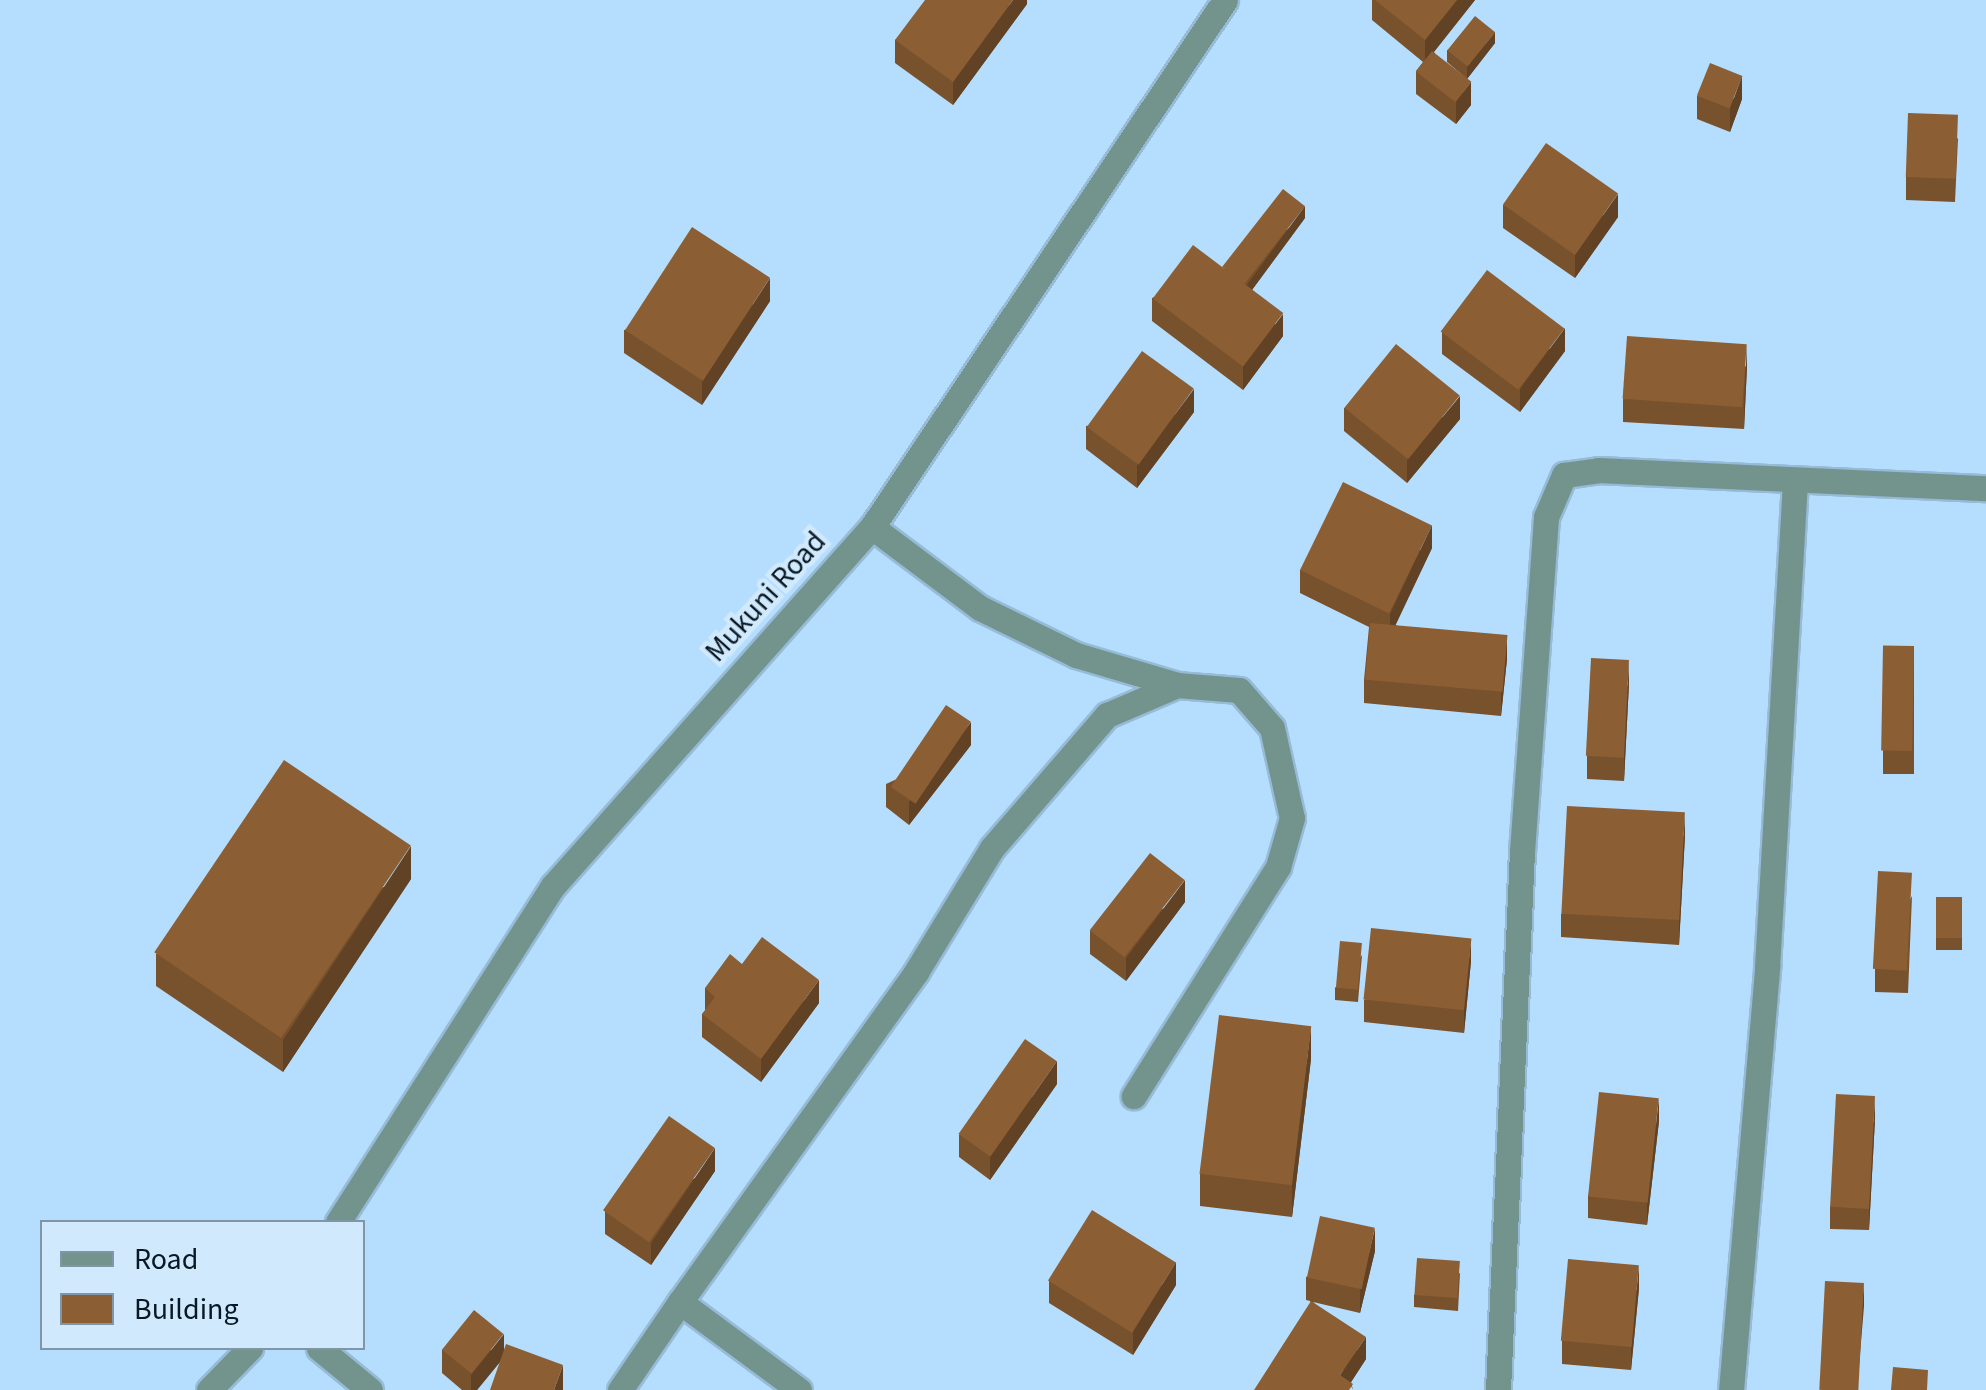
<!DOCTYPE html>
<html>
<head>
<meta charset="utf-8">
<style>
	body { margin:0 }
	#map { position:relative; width:1986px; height:1390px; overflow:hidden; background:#b5defe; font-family:"Source Sans 3",sans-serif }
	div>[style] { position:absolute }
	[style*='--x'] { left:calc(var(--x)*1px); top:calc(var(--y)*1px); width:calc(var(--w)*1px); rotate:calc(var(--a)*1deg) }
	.roads { filter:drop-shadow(2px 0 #96bbd7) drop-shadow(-2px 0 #96bbd7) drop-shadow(0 2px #96bbd7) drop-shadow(0 -2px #96bbd7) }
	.minor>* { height:25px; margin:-12.5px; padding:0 12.5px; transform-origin:12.5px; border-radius:12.5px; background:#73938d }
	.wall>* { inset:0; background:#78512d; transform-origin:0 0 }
	.shaded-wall>* { inset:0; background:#624224 }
	.building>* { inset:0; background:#8c5e34; transform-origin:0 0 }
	span { translate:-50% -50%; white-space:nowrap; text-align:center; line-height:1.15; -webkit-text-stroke:9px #d0e9fc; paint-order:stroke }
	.street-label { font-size:30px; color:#091924 }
	.legend { position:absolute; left:40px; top:1220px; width:325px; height:130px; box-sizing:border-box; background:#d0e9fc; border:2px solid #8096a6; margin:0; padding:12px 18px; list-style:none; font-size:30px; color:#091924 }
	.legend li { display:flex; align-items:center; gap:20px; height:50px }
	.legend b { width:50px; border:2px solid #8096a6 }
</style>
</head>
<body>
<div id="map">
	<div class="roads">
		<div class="minor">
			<i style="--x:872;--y:527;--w:135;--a:36.9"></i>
			<i style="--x:980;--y:608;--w:107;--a:26.1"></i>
			<i style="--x:1076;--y:655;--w:105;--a:16.5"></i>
			<i style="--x:1177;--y:685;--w:62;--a:4.6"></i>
			<i style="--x:1239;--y:690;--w:50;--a:49"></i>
			<i style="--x:1272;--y:728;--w:92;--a:77.5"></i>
			<i style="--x:1292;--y:818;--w:51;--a:105.9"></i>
			<i style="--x:1278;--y:867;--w:271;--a:122.2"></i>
			<i style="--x:338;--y:1222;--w:399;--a:-57.4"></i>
			<i style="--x:553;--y:886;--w:480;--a:-48.4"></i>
			<i style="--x:872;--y:527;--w:634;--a:-56.18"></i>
			<i style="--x:319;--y:1348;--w:66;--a:39.5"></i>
			<i style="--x:209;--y:1390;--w:59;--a:-45.7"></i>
			<i style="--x:620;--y:1390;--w:107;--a:-55.7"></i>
			<i style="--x:799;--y:1390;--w:148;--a:-143.5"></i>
			<i style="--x:680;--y:1302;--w:406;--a:-54.4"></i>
			<i style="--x:916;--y:972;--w:145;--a:-58.5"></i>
			<i style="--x:992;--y:848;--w:176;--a:-49.2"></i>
			<i style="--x:1107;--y:715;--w:76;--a:-23.2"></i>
			<i style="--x:1498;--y:1390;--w:539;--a:-87.45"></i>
			<i style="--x:1522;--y:852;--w:336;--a:-85.9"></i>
			<i style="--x:1546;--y:517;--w:46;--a:-66.8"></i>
			<i style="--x:1564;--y:475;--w:34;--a:-8"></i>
			<i style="--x:1598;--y:470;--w:388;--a:2.7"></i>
			<i style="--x:1731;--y:1390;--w:425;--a:-85.1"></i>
			<i style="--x:1767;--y:967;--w:487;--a:-86.7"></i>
		</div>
	</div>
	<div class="wall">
		<i style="clip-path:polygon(1027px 0,1027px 4px,953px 105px,895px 63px,895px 40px)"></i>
		<i style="clip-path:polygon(1372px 0,1475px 0,1434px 52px,1471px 105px,1456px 124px,1416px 94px,1416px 71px,1423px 62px,1372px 20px)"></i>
		<i style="clip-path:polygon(1495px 43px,1467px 79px,1447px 62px,1447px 50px)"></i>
		<i style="clip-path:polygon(1697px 96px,1742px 99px,1730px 132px,1697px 119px)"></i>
		<i style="clip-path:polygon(1958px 138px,1955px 202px,1906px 200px,1906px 177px)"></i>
		<i style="clip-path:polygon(1503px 205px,1618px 217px,1575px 278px,1503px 228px)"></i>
		<i style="clip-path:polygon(1305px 218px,1252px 290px,1283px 336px,1243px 390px,1152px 321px,1152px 298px,1225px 269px)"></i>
		<i style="clip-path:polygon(770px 301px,702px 405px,624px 353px,624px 330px)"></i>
		<i style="clip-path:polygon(1442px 332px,1565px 351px,1520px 412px,1442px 354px)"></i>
		<i style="clip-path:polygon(1747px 366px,1744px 429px,1623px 422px,1623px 399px)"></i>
		<i style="clip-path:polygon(1344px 408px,1460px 419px,1407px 483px,1344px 431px)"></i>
		<i style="clip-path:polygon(1194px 412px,1137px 488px,1086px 449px,1086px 426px)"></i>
		<i style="clip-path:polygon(1432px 548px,1395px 625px,1507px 659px,1501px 716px,1364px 703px,1364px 680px,1369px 627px,1300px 593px,1300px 570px)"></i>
		<i style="left:1914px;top:646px;width:128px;height:31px;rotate:90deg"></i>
		<i style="clip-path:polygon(1629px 683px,1624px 781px,1587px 779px,1587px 756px)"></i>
		<i style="clip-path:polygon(971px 745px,909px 825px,886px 807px,886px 784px)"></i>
		<i style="clip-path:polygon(1685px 835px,1679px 945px,1561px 937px,1561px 914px)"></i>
		<i style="clip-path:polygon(411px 879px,283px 1072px,156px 986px,156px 954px)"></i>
		<i style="clip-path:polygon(1912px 896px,1908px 993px,1875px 992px,1875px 969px)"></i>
		<i style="left:1936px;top:897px;width:26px;height:53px"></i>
		<i style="clip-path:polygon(1185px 902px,1126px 981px,1090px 954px,1090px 931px)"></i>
		<i style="clip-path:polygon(1362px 955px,1358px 1002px,1335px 1000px,1335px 988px)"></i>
		<i style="clip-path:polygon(1471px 961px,1464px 1033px,1364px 1022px,1364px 1000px)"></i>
		<i style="clip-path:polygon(705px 988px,819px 1003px,761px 1082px,702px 1037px,702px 1014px,705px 1011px)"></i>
		<i style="clip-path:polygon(1311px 1059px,1292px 1217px,1200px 1206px,1200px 1174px)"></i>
		<i style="clip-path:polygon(1057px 1084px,990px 1180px,959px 1157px,959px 1135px)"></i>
		<i style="clip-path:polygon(1875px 1119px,1869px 1230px,1830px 1229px,1830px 1207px)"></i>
		<i style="clip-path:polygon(1659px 1121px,1647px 1225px,1588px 1218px,1588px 1196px)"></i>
		<i style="clip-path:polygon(715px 1171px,651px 1265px,605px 1234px,605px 1211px)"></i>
		<i style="clip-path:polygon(1375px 1251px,1360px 1313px,1313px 1302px,1366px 1359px,1351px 1382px,1353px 1390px,1310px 1301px,1306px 1300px,1306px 1277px)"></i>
		<i style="clip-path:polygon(1460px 1273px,1458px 1311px,1414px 1307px,1414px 1295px)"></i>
		<i style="clip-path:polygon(1049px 1281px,1176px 1285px,1133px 1355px,1049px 1303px)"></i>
		<i style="clip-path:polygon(1639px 1288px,1631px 1370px,1562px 1364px,1562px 1341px)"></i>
		<i style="clip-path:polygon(442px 1350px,504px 1350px,563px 1388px,500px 1362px,477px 1390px,462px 1390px,442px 1373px)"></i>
	</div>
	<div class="shaded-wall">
		<i style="clip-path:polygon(1013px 0,1027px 0,1027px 4px,953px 105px,953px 82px)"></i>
		<i style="clip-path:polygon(1457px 0,1475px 0,1425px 63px,1425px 40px)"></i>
		<i style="clip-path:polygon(1495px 32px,1495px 43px,1467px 79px,1467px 67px)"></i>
		<i style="clip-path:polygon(1742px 76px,1742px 99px,1730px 132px,1730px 109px)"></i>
		<i style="clip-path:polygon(1471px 82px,1471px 105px,1456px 124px,1456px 101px)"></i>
		<i style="clip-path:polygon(1618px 194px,1618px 217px,1575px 278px,1575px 255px)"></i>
		<i style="clip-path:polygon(1305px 206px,1305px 218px,1246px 298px,1246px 286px)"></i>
		<i style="clip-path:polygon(770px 278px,770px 301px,702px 405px,702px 382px)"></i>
		<i style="clip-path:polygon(1283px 314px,1283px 336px,1243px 390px,1243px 367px)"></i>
		<i style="clip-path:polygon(1565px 328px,1565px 351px,1520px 412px,1520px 389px)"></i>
		<i style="clip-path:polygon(1747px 344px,1747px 366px,1744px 429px,1744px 406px)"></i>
		<i style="clip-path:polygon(1194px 389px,1194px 412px,1137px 488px,1137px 465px)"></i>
		<i style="clip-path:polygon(1460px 396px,1460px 419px,1407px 483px,1407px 460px)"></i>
		<i style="clip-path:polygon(1432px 525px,1432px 548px,1390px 637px,1390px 614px)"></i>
		<i style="clip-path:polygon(1507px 636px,1507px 659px,1501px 716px,1501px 694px)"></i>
		<i style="clip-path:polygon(1629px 660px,1629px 683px,1624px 781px,1624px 758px)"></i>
		<i style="clip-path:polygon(971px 722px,971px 745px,909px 825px,909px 802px)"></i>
		<i style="clip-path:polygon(1685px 812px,1685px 835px,1679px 945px,1679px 922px)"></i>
		<i style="clip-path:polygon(411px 846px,411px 879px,283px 1072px,283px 1040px)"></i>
		<i style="clip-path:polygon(1185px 880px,1185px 902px,1126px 981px,1126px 958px)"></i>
		<i style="clip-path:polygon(1471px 939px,1471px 961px,1464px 1033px,1464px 1010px)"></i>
		<i style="clip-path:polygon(819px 980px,819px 1003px,761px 1082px,761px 1059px)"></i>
		<i style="clip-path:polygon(1311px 1026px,1311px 1059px,1292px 1217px,1292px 1185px)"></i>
		<i style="clip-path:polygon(1057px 1061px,1057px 1084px,990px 1180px,990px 1157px)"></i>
		<i style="clip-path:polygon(1875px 1096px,1875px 1119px,1869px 1230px,1869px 1208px)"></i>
		<i style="clip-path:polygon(1659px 1098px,1659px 1121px,1647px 1225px,1647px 1202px)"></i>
		<i style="clip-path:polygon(715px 1148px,715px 1171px,651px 1265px,651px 1243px)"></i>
		<i style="clip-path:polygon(1375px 1228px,1375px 1251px,1360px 1313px,1360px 1290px)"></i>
		<i style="clip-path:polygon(1176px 1262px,1176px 1285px,1133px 1355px,1133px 1332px)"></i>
		<i style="clip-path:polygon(1639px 1265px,1639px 1288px,1631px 1370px,1631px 1347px)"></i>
		<i style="clip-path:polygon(1864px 1283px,1864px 1306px,1857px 1390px,1855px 1390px)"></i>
		<i style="clip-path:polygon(504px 1334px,504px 1357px,477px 1390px,471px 1390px,471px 1375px)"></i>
		<i style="clip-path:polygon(1366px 1337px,1366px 1359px,1346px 1390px,1340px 1375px)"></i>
		<i style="clip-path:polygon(563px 1365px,563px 1390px,554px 1390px)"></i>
	</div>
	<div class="building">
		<i style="clip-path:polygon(925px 0,1013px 0,953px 82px,895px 40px)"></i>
		<i style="clip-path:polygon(1375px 0,1457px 0,1425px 40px)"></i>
		<i style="left:1475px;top:16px;width:26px;height:44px;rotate:39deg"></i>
		<i style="left:1432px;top:51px;width:50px;height:26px;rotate:38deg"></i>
		<i style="left:1710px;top:63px;width:35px;height:35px;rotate:22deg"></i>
		<i style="left:1908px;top:113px;width:50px;height:64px;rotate:2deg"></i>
		<i style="left:1546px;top:143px;width:88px;height:75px;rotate:35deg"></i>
		<i style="left:1283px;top:189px;width:28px;height:99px;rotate:38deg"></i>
		<i style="left:692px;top:227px;width:93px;height:123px;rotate:33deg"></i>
		<i style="left:1193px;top:245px;width:113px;height:67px;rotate:37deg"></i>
		<i style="left:1487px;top:270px;width:97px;height:77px;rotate:37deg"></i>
		<i style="left:1627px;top:336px;width:120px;height:63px;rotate:4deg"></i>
		<i style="left:1396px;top:344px;width:82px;height:82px;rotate:39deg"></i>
		<i style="left:1142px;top:351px;width:64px;height:94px;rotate:36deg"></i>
		<i style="left:1343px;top:482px;width:99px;height:98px;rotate:26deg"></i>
		<i style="left:1370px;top:623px;width:138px;height:57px;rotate:5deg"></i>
		<i style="left:1914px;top:646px;width:105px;height:31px;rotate:91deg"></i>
		<i style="left:1591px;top:658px;width:38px;height:98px;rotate:3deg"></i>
		<i style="left:946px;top:705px;width:30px;height:99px;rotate:34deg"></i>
		<i style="left:284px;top:760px;width:153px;height:232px;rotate:34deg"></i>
		<i style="left:1567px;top:806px;width:118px;height:108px;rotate:3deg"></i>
		<i style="left:1150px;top:853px;width:44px;height:98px;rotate:38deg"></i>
		<i style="left:1878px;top:871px;width:34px;height:98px;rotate:3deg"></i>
		<i style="left:1936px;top:897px;width:26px;height:41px"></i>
		<i style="left:1371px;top:928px;width:101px;height:72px;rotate:6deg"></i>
		<i style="clip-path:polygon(762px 937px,819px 980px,761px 1059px,702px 1014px,715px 997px,705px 988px,730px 954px,742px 964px)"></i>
		<i style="left:1340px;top:941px;width:22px;height:47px;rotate:5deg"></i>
		<i style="left:1219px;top:1015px;width:93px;height:160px;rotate:7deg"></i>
		<i style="left:1025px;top:1039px;width:39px;height:116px;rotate:35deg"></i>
		<i style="left:1599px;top:1092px;width:60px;height:105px;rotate:6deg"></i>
		<i style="left:1836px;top:1094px;width:39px;height:113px;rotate:3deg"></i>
		<i style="left:669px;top:1116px;width:56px;height:115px;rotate:35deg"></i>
		<i style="left:1092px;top:1210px;width:99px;height:83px;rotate:32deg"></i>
		<i style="left:1320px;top:1216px;width:56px;height:63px;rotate:12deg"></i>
		<i style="left:1417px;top:1258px;width:43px;height:37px;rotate:4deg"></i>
		<i style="left:1568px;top:1259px;width:71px;height:82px;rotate:5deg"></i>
		<i style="left:1825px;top:1281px;width:39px;height:109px;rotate:3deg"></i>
		<i style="clip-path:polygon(1311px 1301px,1366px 1337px,1340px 1375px,1353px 1384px,1349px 1390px,1254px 1390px)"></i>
		<i style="left:474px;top:1310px;width:38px;height:51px;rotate:39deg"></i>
		<i style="clip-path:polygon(506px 1344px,563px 1365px,554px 1390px,490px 1390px)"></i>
		<i style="clip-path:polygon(1893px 1367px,1928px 1370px,1927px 1390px,1891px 1390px)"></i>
	</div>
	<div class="street-label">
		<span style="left:766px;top:597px;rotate:-48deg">Mukuni Road</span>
	</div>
	<ul class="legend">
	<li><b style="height:12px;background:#73938d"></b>Road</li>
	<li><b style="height:28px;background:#8c5e34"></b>Building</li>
	</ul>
</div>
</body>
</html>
